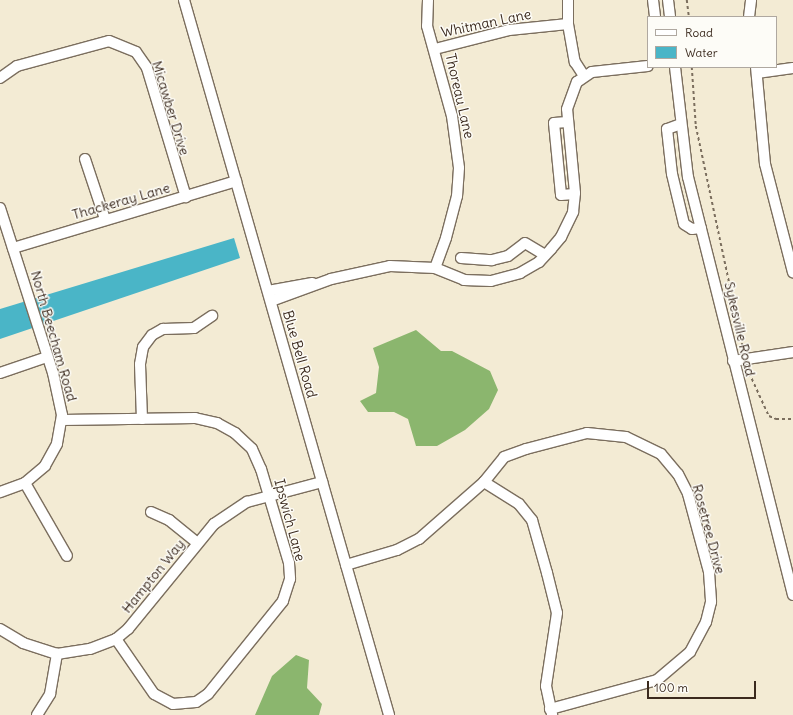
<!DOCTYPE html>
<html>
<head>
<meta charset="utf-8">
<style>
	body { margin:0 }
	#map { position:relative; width:793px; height:715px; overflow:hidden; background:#f3ebd4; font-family:Delius,sans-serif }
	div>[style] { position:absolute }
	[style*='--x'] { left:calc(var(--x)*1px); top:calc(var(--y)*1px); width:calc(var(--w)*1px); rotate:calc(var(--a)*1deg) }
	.forest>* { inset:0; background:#8bb66e }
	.water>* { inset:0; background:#4ab5c7 }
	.path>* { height:1.5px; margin-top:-0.75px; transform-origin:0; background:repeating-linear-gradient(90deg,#7b6e5e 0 3px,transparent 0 6px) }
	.roads { filter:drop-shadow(1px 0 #7b6e5e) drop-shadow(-1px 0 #7b6e5e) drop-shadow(0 1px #7b6e5e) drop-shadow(0 -1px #7b6e5e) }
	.minor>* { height:10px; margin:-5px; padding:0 5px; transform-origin:5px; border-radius:5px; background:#fff }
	span { translate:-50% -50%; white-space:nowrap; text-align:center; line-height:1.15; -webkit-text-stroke:3px #fdfcf7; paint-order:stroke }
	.street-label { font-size:14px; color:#3b2a1e }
	.legend { position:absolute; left:647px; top:16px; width:130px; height:52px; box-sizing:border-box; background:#fdfcf7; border:1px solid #afa8a0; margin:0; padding:5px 7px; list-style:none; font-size:12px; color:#3b2a1e }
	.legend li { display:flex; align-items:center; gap:8px; height:20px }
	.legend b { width:20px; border:1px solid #afa8a0 }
	.scale { position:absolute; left:647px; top:681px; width:109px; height:18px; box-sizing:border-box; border:2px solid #3b2a1e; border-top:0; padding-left:5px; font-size:12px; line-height:14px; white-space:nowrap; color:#3b2a1e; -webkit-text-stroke:3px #fdfcf7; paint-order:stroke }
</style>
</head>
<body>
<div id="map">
	<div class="forest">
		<i style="clip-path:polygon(416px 330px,441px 351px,452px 351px,490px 371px,498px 390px,489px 409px,465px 430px,437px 446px,416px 446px,408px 419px,394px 412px,368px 412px,360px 401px,376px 393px,379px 367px,373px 348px)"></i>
		<i style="clip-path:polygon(296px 655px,309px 660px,307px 688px,322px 704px,319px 715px,255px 715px,272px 676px)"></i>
	</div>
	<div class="water">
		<i style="clip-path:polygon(234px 238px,240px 258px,0 339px,0 309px)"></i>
	</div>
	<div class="path">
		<i style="--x:687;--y:0;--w:17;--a:83"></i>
		<i style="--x:692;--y:67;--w:59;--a:86.1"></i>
		<i style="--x:696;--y:126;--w:230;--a:78"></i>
		<i style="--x:747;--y:368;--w:53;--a:65.4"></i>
		<i style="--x:769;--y:416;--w:8;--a:23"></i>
		<i style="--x:776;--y:419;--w:17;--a:0"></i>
	</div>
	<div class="roads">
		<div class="minor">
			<i style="--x:184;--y:0;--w:744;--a:74"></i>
			<i style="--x:428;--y:0;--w:26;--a:92"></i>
			<i style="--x:427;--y:26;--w:93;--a:74.5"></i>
			<i style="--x:452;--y:116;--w:52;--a:82.3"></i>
			<i style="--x:459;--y:168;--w:28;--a:94"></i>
			<i style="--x:457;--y:196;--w:43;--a:104.7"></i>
			<i style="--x:446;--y:238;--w:32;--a:110"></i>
			<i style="--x:568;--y:0;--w:24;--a:90"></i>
			<i style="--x:568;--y:24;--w:39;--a:80"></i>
			<i style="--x:575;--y:62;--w:17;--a:57"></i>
			<i style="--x:653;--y:0;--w:17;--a:83"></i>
			<i style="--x:668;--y:0;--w:17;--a:83"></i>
			<i style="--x:749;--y:17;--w:17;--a:-83"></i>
			<i style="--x:435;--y:49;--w:76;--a:-14.4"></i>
			<i style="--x:509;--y:30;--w:59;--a:-5.8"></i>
			<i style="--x:675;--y:67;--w:111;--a:83.3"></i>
			<i style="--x:688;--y:177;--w:431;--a:75.9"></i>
			<i style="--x:756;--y:67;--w:97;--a:84.7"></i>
			<i style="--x:765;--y:164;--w:112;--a:75.5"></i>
			<i style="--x:757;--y:73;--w:36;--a:-8"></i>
			<i style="--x:0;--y:78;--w:21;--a:-35"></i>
			<i style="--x:17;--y:66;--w:95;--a:-15.2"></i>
			<i style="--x:109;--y:41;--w:29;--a:22"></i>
			<i style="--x:136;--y:52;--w:19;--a:55"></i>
			<i style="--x:147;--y:68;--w:135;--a:73.2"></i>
			<i style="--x:567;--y:122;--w:13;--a:176"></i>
			<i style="--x:554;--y:123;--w:72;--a:84.4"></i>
			<i style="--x:561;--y:195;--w:13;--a:-4"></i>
			<i style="--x:681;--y:124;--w:15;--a:160"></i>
			<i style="--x:667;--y:129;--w:45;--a:83.7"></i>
			<i style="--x:672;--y:174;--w:51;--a:76.5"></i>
			<i style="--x:684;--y:224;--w:9;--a:32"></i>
			<i style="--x:692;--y:229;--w:9;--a:-6"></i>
			<i style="--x:85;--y:159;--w:63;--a:71.6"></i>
			<i style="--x:0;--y:208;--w:173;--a:72.2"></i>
			<i style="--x:53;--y:373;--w:43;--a:77.9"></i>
			<i style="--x:62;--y:415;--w:29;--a:100"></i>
			<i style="--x:57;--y:444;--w:25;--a:119"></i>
			<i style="--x:45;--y:466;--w:26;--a:140"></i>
			<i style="--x:25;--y:483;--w:27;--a:160"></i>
			<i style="--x:13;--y:248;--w:233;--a:-16.7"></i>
			<i style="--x:461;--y:258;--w:31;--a:4"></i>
			<i style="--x:492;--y:260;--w:16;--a:-14"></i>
			<i style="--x:508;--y:256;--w:21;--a:-37"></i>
			<i style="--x:525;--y:243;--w:23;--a:31"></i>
			<i style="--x:268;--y:291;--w:45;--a:-10.3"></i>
			<i style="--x:271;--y:301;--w:64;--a:-20.1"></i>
			<i style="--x:331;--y:279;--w:60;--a:-12.4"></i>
			<i style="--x:390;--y:266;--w:45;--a:2.5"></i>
			<i style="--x:435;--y:268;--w:31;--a:22"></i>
			<i style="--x:464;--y:280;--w:27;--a:2"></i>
			<i style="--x:491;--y:281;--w:30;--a:-15"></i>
			<i style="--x:520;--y:273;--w:22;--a:-30"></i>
			<i style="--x:539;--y:262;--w:18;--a:-47"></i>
			<i style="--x:551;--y:249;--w:16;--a:-50"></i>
			<i style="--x:561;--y:237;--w:28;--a:-64"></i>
			<i style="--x:573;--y:212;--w:19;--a:-84"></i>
			<i style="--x:575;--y:193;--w:84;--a:-95.4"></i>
			<i style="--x:567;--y:109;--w:29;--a:-70"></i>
			<i style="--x:577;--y:82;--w:18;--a:-34"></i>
			<i style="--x:592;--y:72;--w:56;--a:-6.1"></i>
			<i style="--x:733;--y:361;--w:61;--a:-8.5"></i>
			<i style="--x:0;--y:373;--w:50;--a:-18.8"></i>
			<i style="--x:142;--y:419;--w:55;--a:-92.1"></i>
			<i style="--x:140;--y:364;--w:17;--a:-80"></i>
			<i style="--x:143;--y:347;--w:15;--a:-53"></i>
			<i style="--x:152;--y:335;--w:13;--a:-29"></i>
			<i style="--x:163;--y:329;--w:31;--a:-2"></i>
			<i style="--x:194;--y:328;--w:22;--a:-34"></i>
			<i style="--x:62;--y:420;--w:133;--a:-0.9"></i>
			<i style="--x:195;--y:418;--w:23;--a:13"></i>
			<i style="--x:217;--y:423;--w:21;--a:29"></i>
			<i style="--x:235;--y:433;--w:23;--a:43"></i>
			<i style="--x:252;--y:449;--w:22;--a:66"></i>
			<i style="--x:261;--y:469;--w:98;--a:73.4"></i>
			<i style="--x:289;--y:563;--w:16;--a:86"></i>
			<i style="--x:290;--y:579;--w:23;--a:108"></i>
			<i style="--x:283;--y:601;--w:119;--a:128.9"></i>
			<i style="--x:208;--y:694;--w:14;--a:146"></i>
			<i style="--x:196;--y:702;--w:23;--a:175"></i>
			<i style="--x:173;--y:704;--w:21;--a:-152"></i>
			<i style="--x:154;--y:694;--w:67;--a:-124.6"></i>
			<i style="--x:484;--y:482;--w:41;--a:32.2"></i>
			<i style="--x:519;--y:504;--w:21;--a:51"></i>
			<i style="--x:532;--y:520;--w:55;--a:74.2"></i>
			<i style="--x:547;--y:573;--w:41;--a:76"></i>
			<i style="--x:557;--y:613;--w:74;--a:98.6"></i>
			<i style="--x:546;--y:686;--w:30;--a:78"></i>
			<i style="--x:25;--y:483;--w:84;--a:60.1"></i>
			<i style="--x:151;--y:512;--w:20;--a:24"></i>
			<i style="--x:169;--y:520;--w:36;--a:39"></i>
			<i style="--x:346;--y:565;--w:53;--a:-16.4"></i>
			<i style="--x:397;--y:550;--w:25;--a:-27"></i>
			<i style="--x:419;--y:539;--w:86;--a:-41.2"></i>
			<i style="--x:484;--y:482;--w:32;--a:-51"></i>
			<i style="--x:504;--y:457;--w:23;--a:-20"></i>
			<i style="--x:526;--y:449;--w:63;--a:-14.7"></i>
			<i style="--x:587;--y:433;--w:39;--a:6"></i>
			<i style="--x:626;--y:437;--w:39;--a:26"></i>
			<i style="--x:661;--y:454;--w:26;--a:50"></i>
			<i style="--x:678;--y:474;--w:22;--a:63"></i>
			<i style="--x:688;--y:494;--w:81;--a:74.9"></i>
			<i style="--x:709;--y:572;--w:30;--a:86"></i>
			<i style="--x:711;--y:602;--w:21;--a:104"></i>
			<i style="--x:706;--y:622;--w:34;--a:118"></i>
			<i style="--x:690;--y:652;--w:43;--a:139.7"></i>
			<i style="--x:657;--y:680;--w:111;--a:164.8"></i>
			<i style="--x:0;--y:629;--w:27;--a:31"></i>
			<i style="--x:23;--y:643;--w:36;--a:18"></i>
			<i style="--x:57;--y:654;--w:33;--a:-9"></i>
			<i style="--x:90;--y:649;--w:28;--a:-21"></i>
			<i style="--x:116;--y:639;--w:16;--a:-40"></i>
			<i style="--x:128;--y:629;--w:136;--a:-50.7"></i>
			<i style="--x:214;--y:524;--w:40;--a:-34"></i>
			<i style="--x:247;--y:502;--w:78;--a:-14.9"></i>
			<i style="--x:37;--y:715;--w:25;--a:-58"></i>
			<i style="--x:50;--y:694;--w:41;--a:-80.1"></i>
		</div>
	</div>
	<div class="street-label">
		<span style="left:486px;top:23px;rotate:-12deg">Whitman Lane</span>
		<span style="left:460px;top:96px;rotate:77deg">Thoreau Lane</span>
		<span style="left:171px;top:108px;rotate:73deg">Micawber Drive</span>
		<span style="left:121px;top:201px;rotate:-16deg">Thackeray Lane</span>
		<span style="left:740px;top:329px;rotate:77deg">Sykesville Road</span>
		<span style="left:54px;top:336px;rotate:74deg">North Beecham Road</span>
		<span style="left:300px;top:354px;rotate:74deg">Blue Bell Road</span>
		<span style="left:290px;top:520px;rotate:75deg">Ipswich Lane</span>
		<span style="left:709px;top:529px;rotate:75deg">Rosetree Drive</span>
		<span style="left:153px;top:576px;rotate:-51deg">Hampton Way</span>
	</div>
	<ul class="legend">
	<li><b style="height:5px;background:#fff"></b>Road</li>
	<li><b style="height:11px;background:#4ab5c7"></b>Water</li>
	</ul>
	<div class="scale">100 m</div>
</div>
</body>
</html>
